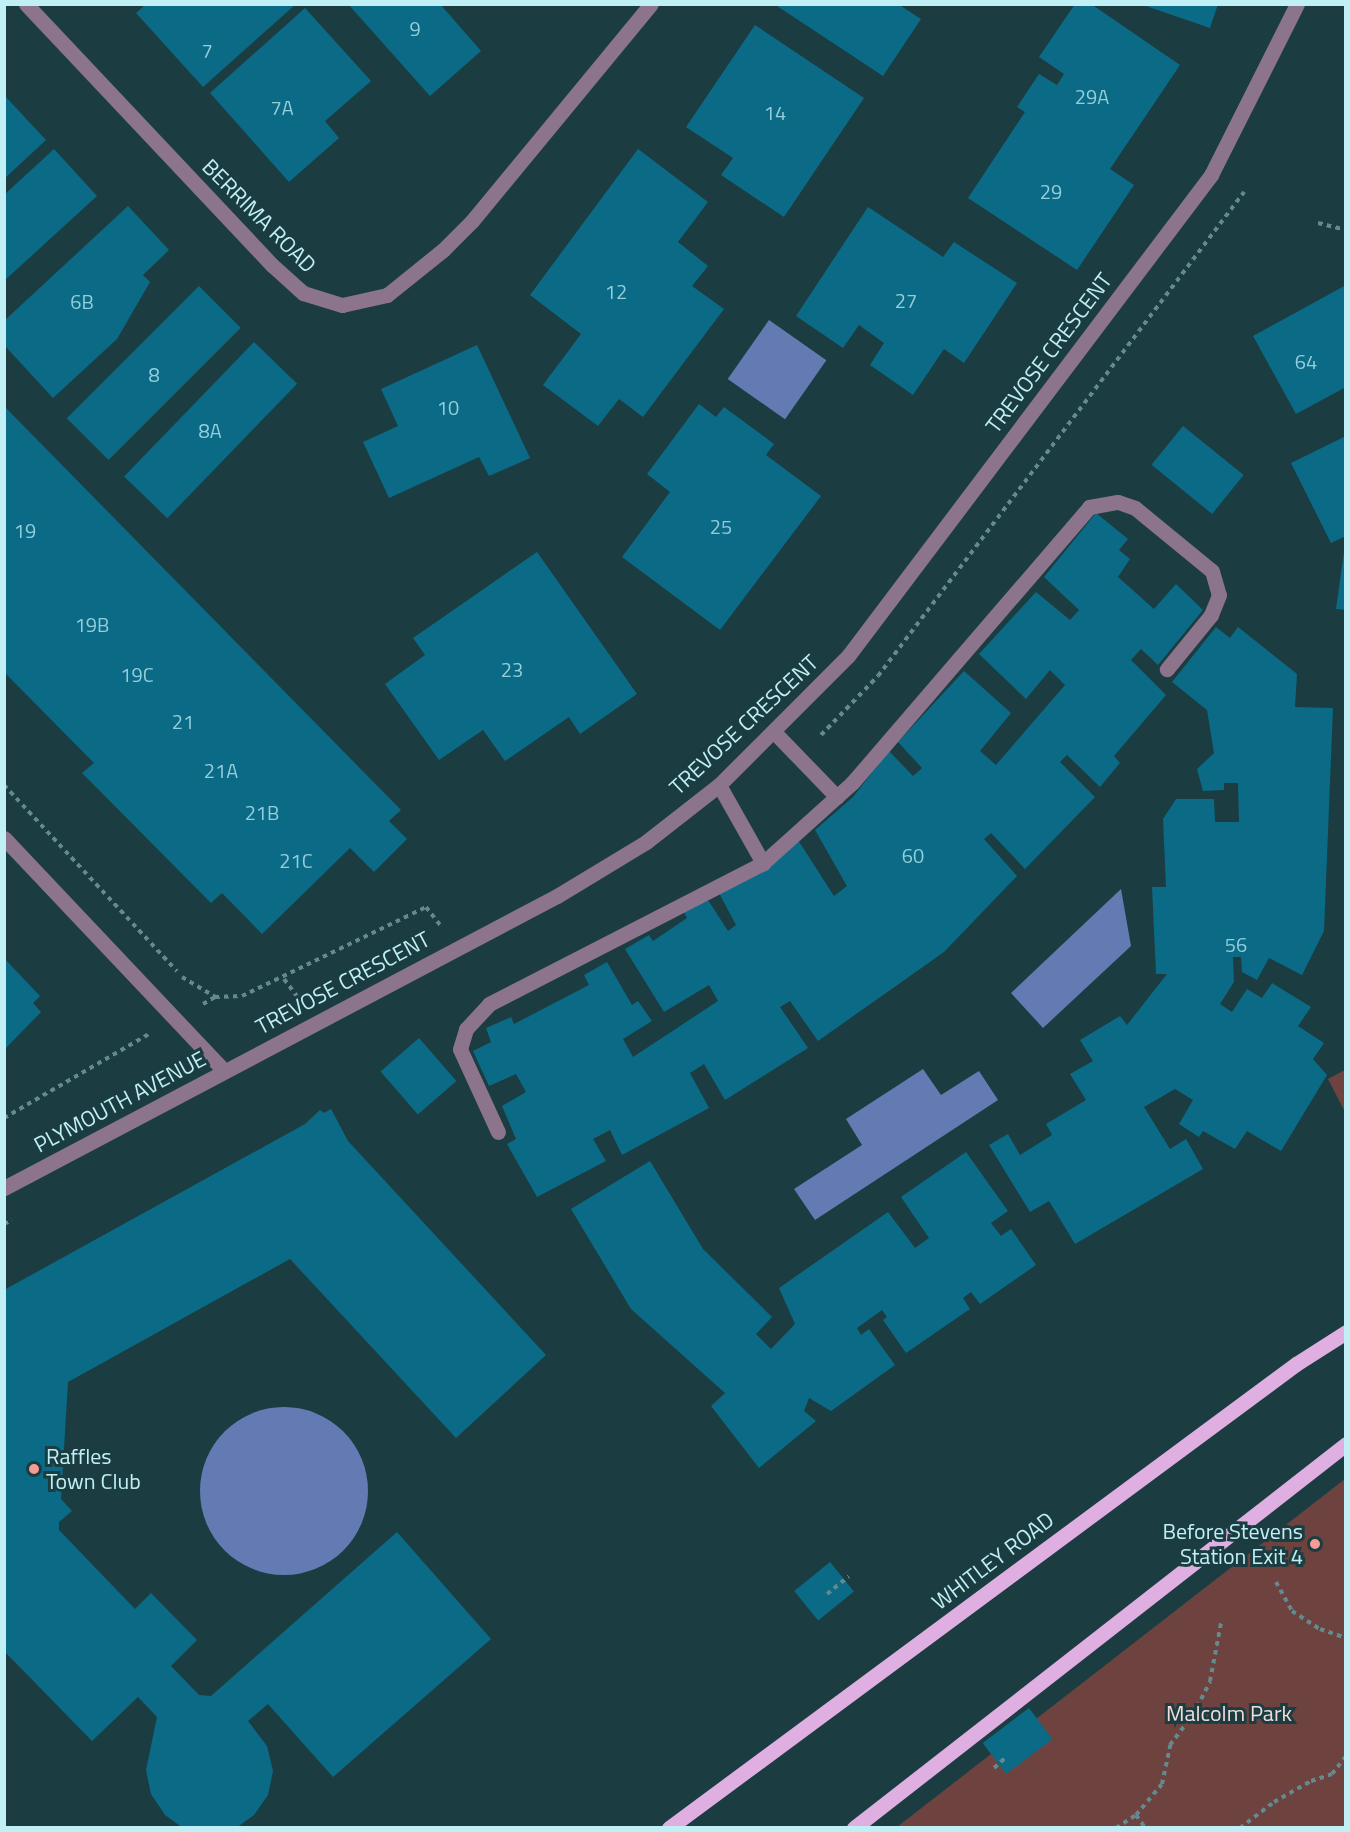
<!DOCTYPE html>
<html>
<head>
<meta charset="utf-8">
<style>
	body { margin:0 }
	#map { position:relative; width:1350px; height:1832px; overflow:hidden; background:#1b3d41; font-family:"Titillium Web",sans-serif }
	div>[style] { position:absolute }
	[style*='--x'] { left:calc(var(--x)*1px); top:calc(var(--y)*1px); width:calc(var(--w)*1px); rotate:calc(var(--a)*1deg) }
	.green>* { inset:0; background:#6e433f }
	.water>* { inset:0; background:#637bb2; transform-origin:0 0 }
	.round { border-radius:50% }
	.building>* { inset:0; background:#0b6a86; transform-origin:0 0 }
	.path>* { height:4px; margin-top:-2px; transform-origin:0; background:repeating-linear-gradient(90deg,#628a8f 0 4.5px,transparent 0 9px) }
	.minor>* { height:15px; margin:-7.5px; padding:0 7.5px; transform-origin:7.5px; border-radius:7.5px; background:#8b748c }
	.major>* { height:15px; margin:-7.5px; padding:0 7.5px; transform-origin:7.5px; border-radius:7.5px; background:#deafe0 }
	.dots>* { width:16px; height:16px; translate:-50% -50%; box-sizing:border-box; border:3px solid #1b3d41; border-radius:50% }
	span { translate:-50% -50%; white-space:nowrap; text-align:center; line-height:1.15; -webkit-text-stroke:6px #1b3d41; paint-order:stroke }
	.number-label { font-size:20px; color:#93ceda }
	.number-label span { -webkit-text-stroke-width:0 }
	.street-label { font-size:22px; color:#c0f0f6 }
	.poi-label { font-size:22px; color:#c0f0f6 }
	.left { translate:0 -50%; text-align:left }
	.right { translate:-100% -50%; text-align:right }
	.park-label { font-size:22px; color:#f2dcda }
	.frame { position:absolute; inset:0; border:6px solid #c0f0f6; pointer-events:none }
</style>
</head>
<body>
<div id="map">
	<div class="green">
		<i style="clip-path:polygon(1345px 1070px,1345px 1112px,1328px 1079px)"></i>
		<i style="clip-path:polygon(1345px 1479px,1345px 1827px,897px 1827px)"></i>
	</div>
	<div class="water">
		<i style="left:769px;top:320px;width:70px;height:72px;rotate:35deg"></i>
		<i style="clip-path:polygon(1121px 889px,1131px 946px,1043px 1028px,1011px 993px)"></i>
		<i style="clip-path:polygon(923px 1069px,941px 1095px,979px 1071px,998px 1100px,815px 1220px,794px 1189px,862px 1145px,846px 1119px)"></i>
		<i class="round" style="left:200px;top:1407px;width:168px;height:168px"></i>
	</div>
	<div class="building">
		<i style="clip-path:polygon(146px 4px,296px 4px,203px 87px,136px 13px)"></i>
		<i style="clip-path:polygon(348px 4px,440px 4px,481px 51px,430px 96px)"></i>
		<i style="clip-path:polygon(774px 4px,898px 4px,921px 19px,883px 76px)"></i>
		<i style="clip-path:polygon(1075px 4px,1091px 4px,1180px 65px,1110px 169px,1134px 185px,1077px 270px,968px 198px,1025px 112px,1017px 107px,1039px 74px,1057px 85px,1064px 74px,1039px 57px)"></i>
		<i style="clip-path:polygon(1140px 4px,1218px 4px,1210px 28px)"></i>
		<i style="clip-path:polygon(305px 8px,371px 81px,325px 121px,339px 138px,289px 182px,210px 93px)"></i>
		<i style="clip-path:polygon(755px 25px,864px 98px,784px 217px,721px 175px,733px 158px,686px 127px)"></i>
		<i style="clip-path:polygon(4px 95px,46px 140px,4px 179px)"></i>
		<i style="clip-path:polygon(54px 149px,97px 196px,4px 281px,4px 195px)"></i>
		<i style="clip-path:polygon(638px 149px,708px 202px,678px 242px,708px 266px,692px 286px,724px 309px,643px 417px,619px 399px,598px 426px,543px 385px,581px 334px,530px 295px)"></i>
		<i style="clip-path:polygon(128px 206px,169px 250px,143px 275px,150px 282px,117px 339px,53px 398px,4px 345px,4px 321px)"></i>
		<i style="clip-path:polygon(868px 207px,943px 257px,954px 242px,1017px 283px,964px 363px,944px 349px,913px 395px,870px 365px,884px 343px,859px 325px,843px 348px,796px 316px)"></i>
		<i style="clip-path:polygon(1346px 285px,1346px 387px,1296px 414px,1253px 336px)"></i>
		<i style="left:199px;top:286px;width:59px;height:187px;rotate:45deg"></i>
		<i style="left:254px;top:342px;width:60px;height:187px;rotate:44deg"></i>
		<i style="clip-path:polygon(477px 345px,530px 458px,489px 476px,479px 457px,389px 498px,363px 442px,398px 426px,381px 389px)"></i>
		<i style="clip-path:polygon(699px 404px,716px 417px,724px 407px,774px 444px,766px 455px,821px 496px,720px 630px,622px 557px,670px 492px,647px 474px)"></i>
		<i style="clip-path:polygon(4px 406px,401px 810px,389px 821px,407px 839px,374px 872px,350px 848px,262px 934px,222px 893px,211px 903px,82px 773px,94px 763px,4px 672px)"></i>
		<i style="left:1183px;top:426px;width:78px;height:50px;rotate:39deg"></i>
		<i style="clip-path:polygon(1346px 436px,1346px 536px,1331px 543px,1291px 463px)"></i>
		<i style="clip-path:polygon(1096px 513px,1128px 539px,1119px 550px,1130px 559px,1118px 577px,1154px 609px,1176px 584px,1203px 610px,1158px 665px,1141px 649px,1131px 660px,1166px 695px,1114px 756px,1120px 763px,1100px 787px,1067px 755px,1060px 762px,1095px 797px,1025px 869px,991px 833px,984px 839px,1017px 876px,944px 952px,818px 1041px,790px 1001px,780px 1007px,808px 1048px,725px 1100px,704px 1064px,690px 1073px,709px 1108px,622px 1155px,610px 1130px,593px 1139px,606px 1161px,537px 1197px,507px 1144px,516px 1139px,502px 1106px,526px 1092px,516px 1074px,489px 1086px,473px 1051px,491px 1042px,486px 1028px,511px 1017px,514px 1024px,589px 985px,584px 975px,607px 962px,632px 1005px,638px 1001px,652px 1021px,623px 1039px,633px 1057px,718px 1001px,709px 985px,664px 1012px,625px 949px,649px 935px,653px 941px,687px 918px,683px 910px,706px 897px,728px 931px,736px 925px,718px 891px,798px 840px,834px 896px,847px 886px,815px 830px,853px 797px,889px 751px,913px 776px,922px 768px,898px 742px,964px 671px,1011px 713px,980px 751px,996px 765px,1065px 685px,1050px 670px,1026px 699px,979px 654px,1036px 592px,1070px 620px,1079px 610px,1044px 577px)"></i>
		<i style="clip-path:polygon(537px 552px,637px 694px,580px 734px,569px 717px,505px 761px,483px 730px,439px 760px,385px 684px,425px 655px,413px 638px)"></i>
		<i style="clip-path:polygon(1344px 552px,1346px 552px,1346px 610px,1336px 609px)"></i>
		<i style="clip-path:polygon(1216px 627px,1230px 638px,1238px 627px,1297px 674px,1295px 707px,1333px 708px,1324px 931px,1302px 975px,1269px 958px,1257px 980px,1242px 972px,1241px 957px,1233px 957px,1234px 982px,1220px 1004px,1232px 1012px,1247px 989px,1262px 998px,1272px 983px,1311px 1007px,1298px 1026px,1324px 1043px,1313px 1059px,1327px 1075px,1281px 1151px,1247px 1131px,1235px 1149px,1203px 1131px,1199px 1137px,1179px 1124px,1193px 1100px,1175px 1089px,1144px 1107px,1170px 1149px,1186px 1139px,1203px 1169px,1075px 1244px,1049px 1201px,1030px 1212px,989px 1145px,1008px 1134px,1020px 1155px,1052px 1135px,1046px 1124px,1086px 1100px,1070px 1074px,1093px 1061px,1080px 1040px,1120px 1016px,1127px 1025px,1167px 974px,1156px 974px,1152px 887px,1166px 887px,1163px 819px,1176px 799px,1214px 799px,1215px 822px,1239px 822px,1238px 783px,1224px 783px,1224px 790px,1203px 791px,1197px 769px,1214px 753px,1207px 710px,1172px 682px)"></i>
		<i style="clip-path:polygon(4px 958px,40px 996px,33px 1003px,41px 1012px,4px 1050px)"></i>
		<i style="left:419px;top:1038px;width:57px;height:51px;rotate:49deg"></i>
		<i style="clip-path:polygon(331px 1109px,348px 1141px,546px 1355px,456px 1438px,290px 1259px,68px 1382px,61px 1499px,72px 1511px,59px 1522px,59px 1530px,135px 1609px,151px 1593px,197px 1640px,171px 1666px,199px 1695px,211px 1696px,397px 1532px,491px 1639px,333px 1777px,268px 1704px,248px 1721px,267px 1746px,273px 1771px,268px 1795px,254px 1815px,236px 1828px,183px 1828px,165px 1815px,151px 1794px,146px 1770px,157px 1717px,138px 1697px,92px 1741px,4px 1651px,4px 1290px,305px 1124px,320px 1110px,324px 1113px)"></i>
		<i style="clip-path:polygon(966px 1152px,1008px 1211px,991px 1223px,1001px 1236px,1011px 1229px,1036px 1265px,980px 1304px,971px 1292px,963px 1298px,970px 1309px,906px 1353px,883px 1320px,887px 1317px,882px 1310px,857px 1328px,861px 1335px,869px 1329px,895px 1365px,831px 1411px,809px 1398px,804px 1411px,816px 1421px,759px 1468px,711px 1406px,725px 1393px,631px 1309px,571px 1209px,650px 1161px,703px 1249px,772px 1317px,756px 1334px,771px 1349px,795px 1324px,779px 1288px,888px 1212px,915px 1248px,929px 1238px,901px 1197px)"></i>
		<i style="left:830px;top:1562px;width:38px;height:46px;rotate:51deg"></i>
		<i style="left:1029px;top:1708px;width:39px;height:58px;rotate:53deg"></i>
	</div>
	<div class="path">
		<i style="--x:1318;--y:223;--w:29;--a:14"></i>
		<i style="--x:821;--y:735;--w:82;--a:-46"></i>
		<i style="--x:878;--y:676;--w:607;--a:-52.9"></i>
		<i style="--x:4;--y:785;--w:254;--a:47.1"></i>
		<i style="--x:182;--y:977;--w:39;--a:31"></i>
		<i style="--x:215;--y:997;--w:27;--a:-2"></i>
		<i style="--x:242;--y:996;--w:204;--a:-25.8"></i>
		<i style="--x:426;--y:907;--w:23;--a:52"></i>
		<i style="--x:284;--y:979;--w:25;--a:53"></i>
		<i style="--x:203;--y:1004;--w:14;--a:-30"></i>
		<i style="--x:4;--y:1118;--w:168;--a:-30.1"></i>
		<i style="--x:4;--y:1224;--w:9;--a:-27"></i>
		<i style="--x:1276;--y:1582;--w:33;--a:61"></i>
		<i style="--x:1292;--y:1611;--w:33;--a:33"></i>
		<i style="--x:1320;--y:1629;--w:28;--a:19"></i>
		<i style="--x:827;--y:1594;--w:28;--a:-39"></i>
		<i style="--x:994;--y:1768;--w:15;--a:-42"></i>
		<i style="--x:1136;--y:1815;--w:16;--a:55"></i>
		<i style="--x:1116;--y:1828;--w:24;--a:-33"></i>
		<i style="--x:1136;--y:1815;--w:40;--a:-50"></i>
		<i style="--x:1162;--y:1784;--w:40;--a:-78"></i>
		<i style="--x:1170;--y:1745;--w:38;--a:-53"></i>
		<i style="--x:1193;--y:1715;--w:38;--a:-63"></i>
		<i style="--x:1210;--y:1681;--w:59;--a:-79.3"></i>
		<i style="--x:1240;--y:1828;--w:43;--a:-37.4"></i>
		<i style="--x:1274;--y:1802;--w:43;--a:-29.6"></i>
		<i style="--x:1311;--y:1781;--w:22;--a:-18"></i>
		<i style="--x:1332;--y:1774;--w:23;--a:-52"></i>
	</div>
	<div class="minor">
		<i style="--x:26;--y:4;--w:359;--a:46.7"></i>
		<i style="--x:272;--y:265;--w:42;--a:42.1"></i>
		<i style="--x:303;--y:293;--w:41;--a:17.1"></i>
		<i style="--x:342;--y:305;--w:46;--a:-12.5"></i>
		<i style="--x:387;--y:295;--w:72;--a:-38.8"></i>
		<i style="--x:443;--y:250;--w:41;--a:-45"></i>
		<i style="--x:472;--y:221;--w:281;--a:-50.5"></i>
		<i style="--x:775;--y:733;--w:89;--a:45.9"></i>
		<i style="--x:719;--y:785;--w:90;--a:60.6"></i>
		<i style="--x:4;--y:838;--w:320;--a:46.6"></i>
		<i style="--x:498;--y:1132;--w:91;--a:-114.6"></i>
		<i style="--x:460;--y:1049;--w:21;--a:-73"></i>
		<i style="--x:466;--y:1029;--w:34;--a:-47"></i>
		<i style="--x:489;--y:1004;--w:308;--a:-27.2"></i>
		<i style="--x:763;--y:863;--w:120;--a:-42"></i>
		<i style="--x:852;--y:783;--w:364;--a:-49.3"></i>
		<i style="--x:1089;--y:507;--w:29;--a:-10"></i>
		<i style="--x:1118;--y:502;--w:18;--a:19"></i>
		<i style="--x:1135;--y:508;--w:99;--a:39.3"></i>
		<i style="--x:1212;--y:571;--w:25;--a:74"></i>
		<i style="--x:1219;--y:595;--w:22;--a:112"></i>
		<i style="--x:1211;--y:615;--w:70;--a:129.2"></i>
		<i style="--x:4;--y:1188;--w:625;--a:-27.84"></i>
		<i style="--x:557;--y:896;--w:104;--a:-31.2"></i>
		<i style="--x:646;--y:842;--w:93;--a:-38"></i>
		<i style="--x:719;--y:785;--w:182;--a:-45"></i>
		<i style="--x:848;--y:656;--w:603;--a:-52.96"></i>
		<i style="--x:1211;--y:175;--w:191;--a:-63.3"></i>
	</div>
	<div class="major">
		<i style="--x:669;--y:1828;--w:780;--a:-36.5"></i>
		<i style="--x:1296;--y:1364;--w:59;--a:-32.6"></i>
		<i style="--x:854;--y:1828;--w:624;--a:-37.97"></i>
	</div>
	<div class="dots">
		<i style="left:34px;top:1469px;background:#f59c94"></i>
		<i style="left:1315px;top:1544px;background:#f59c94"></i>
	</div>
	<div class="number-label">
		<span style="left:415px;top:28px">9</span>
		<span style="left:207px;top:50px">7</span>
		<span style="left:1092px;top:96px">29A</span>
		<span style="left:282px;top:107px">7A</span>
		<span style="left:775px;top:112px">14</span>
		<span style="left:1051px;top:191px">29</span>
		<span style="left:616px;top:291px">12</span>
		<span style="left:906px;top:300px">27</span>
		<span style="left:82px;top:301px">6B</span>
		<span style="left:1306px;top:361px">64</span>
		<span style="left:154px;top:374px">8</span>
		<span style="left:448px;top:407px">10</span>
		<span style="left:210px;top:430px">8A</span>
		<span style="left:721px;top:526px">25</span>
		<span style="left:25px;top:530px">19</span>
		<span style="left:92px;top:624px">19B</span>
		<span style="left:512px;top:669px">23</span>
		<span style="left:137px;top:674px">19C</span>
		<span style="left:183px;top:721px">21</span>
		<span style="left:221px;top:770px">21A</span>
		<span style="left:262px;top:812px">21B</span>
		<span style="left:913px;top:855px">60</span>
		<span style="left:296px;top:860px">21C</span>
		<span style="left:1236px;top:944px">56</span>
	</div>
	<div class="street-label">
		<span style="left:259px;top:216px;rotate:45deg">BERRIMA ROAD</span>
		<span style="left:1049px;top:353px;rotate:-53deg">TREVOSE CRESCENT</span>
		<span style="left:744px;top:725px;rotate:-43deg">TREVOSE CRESCENT</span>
		<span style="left:343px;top:983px;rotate:-28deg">TREVOSE CRESCENT</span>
		<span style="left:120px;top:1102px;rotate:-28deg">PLYMOUTH AVENUE</span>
		<span style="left:993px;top:1561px;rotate:-37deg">WHITLEY ROAD</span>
	</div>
	<div class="poi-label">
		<span class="left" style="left:46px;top:1469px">Raffles<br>Town Club</span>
		<span class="right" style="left:1303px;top:1544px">Before Stevens<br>Station Exit 4</span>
	</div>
	<div class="park-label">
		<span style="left:1229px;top:1714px">Malcolm Park</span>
	</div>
	<div class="frame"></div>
</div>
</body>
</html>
